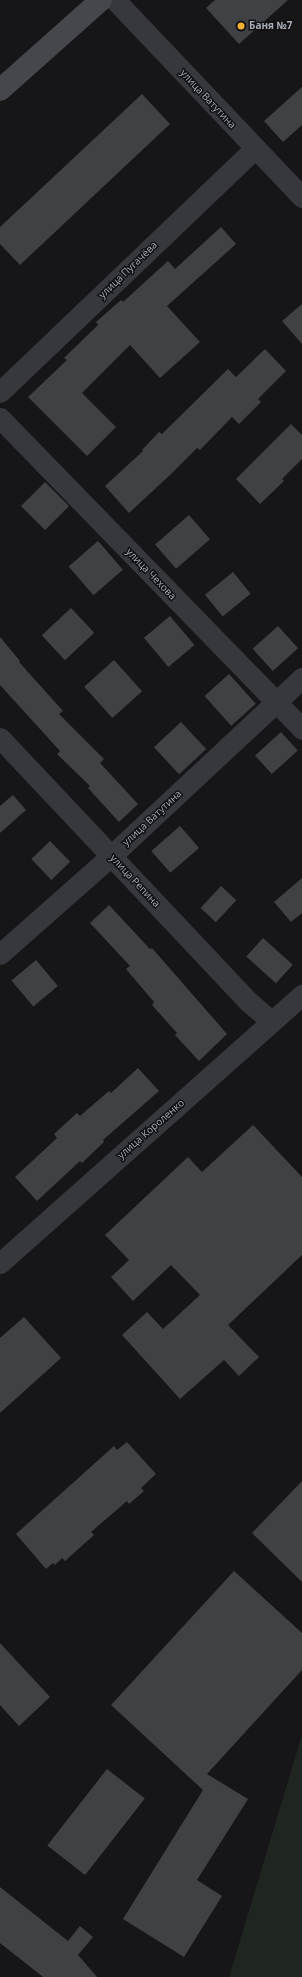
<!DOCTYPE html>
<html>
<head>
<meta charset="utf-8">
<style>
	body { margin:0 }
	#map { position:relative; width:302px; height:1977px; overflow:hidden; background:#161618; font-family:"Open Sans",sans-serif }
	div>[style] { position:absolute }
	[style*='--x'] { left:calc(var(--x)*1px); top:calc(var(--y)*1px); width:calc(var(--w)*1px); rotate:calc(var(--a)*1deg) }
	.green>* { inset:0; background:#1e261f }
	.building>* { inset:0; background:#404145; transform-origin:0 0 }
	.street>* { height:21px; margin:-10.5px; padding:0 10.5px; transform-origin:10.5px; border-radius:10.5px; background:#37383d }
	.secondary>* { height:22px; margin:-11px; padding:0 11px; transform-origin:11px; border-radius:11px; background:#45474d }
	.dots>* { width:11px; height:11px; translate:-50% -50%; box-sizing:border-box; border:2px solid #111113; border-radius:50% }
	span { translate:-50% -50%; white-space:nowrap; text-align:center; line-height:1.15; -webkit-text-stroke:3px #111113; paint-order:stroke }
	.poi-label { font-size:10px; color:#a8adb8; font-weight:700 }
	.left { translate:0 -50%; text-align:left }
	.street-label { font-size:10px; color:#a8adb8 }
</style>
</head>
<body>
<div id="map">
	<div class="green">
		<i style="clip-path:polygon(302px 1735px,302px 1977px,229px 1977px)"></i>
	</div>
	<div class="building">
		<i style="clip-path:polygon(215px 0,288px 0,239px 44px,206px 8px)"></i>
		<i style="clip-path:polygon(302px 87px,302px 125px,283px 142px,264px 121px)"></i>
		<i style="clip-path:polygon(142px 94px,170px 124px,20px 265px,0 244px,0 227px)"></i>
		<i style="clip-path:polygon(221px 227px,236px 244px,167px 306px,200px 342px,160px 378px,130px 345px,82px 393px,116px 427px,87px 456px,28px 397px,67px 360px,64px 358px,98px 325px,96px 322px,121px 300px,123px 302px,168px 261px,175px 269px)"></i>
		<i style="clip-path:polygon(302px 304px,302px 344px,282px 321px)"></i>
		<i style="clip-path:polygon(265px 349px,286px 371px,258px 399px,261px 402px,239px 424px,232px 417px,200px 450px,197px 448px,170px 475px,129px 513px,105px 486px,143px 451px,142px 450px,159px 432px,162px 434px,228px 369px,236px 377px)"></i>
		<i style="clip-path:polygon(291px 424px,302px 435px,302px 459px,282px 479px,284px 481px,260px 504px,236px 479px)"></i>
		<i style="left:45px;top:482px;width:34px;height:34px;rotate:45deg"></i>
		<i style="left:189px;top:515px;width:32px;height:45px;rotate:49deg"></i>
		<i style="left:98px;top:541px;width:38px;height:39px;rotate:49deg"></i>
		<i style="left:233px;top:572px;width:28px;height:36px;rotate:51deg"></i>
		<i style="left:71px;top:608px;width:34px;height:40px;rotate:47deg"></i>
		<i style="left:170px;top:616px;width:38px;height:34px;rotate:50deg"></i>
		<i style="left:278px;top:626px;width:30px;height:34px;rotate:48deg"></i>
		<i style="clip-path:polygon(0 637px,20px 661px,19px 662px,63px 711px,59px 714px,104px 759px,100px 763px,138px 804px,119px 822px,88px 788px,90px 786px,57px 754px,60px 751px,0 685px)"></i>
		<i style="left:114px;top:660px;width:42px;height:40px;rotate:48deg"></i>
		<i style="left:229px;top:674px;width:40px;height:33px;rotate:48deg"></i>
		<i style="left:181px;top:722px;width:37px;height:37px;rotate:47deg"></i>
		<i style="left:281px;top:732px;width:25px;height:35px;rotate:48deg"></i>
		<i style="clip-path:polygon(13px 795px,26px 810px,0 833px,0 806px)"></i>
		<i style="left:180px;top:826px;width:29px;height:38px;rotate:49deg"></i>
		<i style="left:50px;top:841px;width:29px;height:26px;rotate:46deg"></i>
		<i style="clip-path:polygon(302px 878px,302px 913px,291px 922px,274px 902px)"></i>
		<i style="left:221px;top:886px;width:21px;height:30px;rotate:43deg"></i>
		<i style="clip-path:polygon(109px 905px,150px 949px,152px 948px,227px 1034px,199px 1061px,175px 1035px,177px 1033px,152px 1005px,154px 1002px,126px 969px,130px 966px,90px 923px)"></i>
		<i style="left:263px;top:938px;width:40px;height:25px;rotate:42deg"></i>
		<i style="left:36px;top:960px;width:34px;height:32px;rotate:50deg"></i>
		<i style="clip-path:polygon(138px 1068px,159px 1091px,103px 1140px,104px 1142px,82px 1163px,80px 1161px,37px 1201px,15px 1177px,57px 1138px,54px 1134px,77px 1113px,80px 1116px,109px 1091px,111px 1093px)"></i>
		<i style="clip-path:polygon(253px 1125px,302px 1177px,302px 1255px,228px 1325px,259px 1357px,239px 1376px,224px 1360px,180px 1399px,122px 1335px,147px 1312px,163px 1329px,200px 1295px,171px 1265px,133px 1301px,111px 1277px,129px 1260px,105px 1235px,188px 1157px,202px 1172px)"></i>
		<i style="clip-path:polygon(24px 1317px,61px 1358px,0 1413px,0 1338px)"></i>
		<i style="clip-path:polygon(127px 1442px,156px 1474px,141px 1488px,144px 1491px,129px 1504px,127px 1501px,91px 1532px,94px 1535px,65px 1561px,62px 1558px,55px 1565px,53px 1563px,46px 1569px,16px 1534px,114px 1446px,117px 1450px)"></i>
		<i style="clip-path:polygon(302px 1481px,302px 1582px,252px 1533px)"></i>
		<i style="clip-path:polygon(234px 1571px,302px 1633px,302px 1670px,207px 1774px,248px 1799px,197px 1880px,222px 1896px,184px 1957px,123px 1919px,203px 1790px,111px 1705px)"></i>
		<i style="clip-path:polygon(0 1643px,50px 1697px,19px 1726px,0 1705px)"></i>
		<i style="left:107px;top:1769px;width:48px;height:97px;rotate:38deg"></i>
		<i style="clip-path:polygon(0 1887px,68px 1941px,80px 1926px,93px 1937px,78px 1955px,97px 1977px,43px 1977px,0 1943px)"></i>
	</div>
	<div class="street">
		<i style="--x:115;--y:0;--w:272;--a:46.5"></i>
		<i style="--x:0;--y:392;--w:353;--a:-43.7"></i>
		<i style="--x:0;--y:418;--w:434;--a:45.8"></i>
		<i style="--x:0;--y:738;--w:363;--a:46.7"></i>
		<i style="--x:249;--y:1002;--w:30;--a:41"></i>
		<i style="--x:0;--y:954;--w:149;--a:-41.5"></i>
		<i style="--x:112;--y:855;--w:260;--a:-43"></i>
		<i style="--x:0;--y:1263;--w:404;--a:-41.6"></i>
	</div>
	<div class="secondary">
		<i style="--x:0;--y:90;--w:135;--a:-41.7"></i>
	</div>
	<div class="dots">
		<i style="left:241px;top:26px;background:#f2b134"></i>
	</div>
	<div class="poi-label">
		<span class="left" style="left:249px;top:26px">Баня №7</span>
	</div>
	<div class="street-label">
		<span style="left:208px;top:99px;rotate:47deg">улица Ватутина</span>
		<span style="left:128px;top:270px;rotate:-44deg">улица Пугачёва</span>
		<span style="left:151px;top:574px;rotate:46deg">улица Чехова</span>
		<span style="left:152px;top:818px;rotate:-43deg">улица Ватутина</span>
		<span style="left:135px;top:881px;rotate:47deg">улица Репина</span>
		<span style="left:151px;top:1129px;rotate:-41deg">улица Короленко</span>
	</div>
</div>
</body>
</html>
